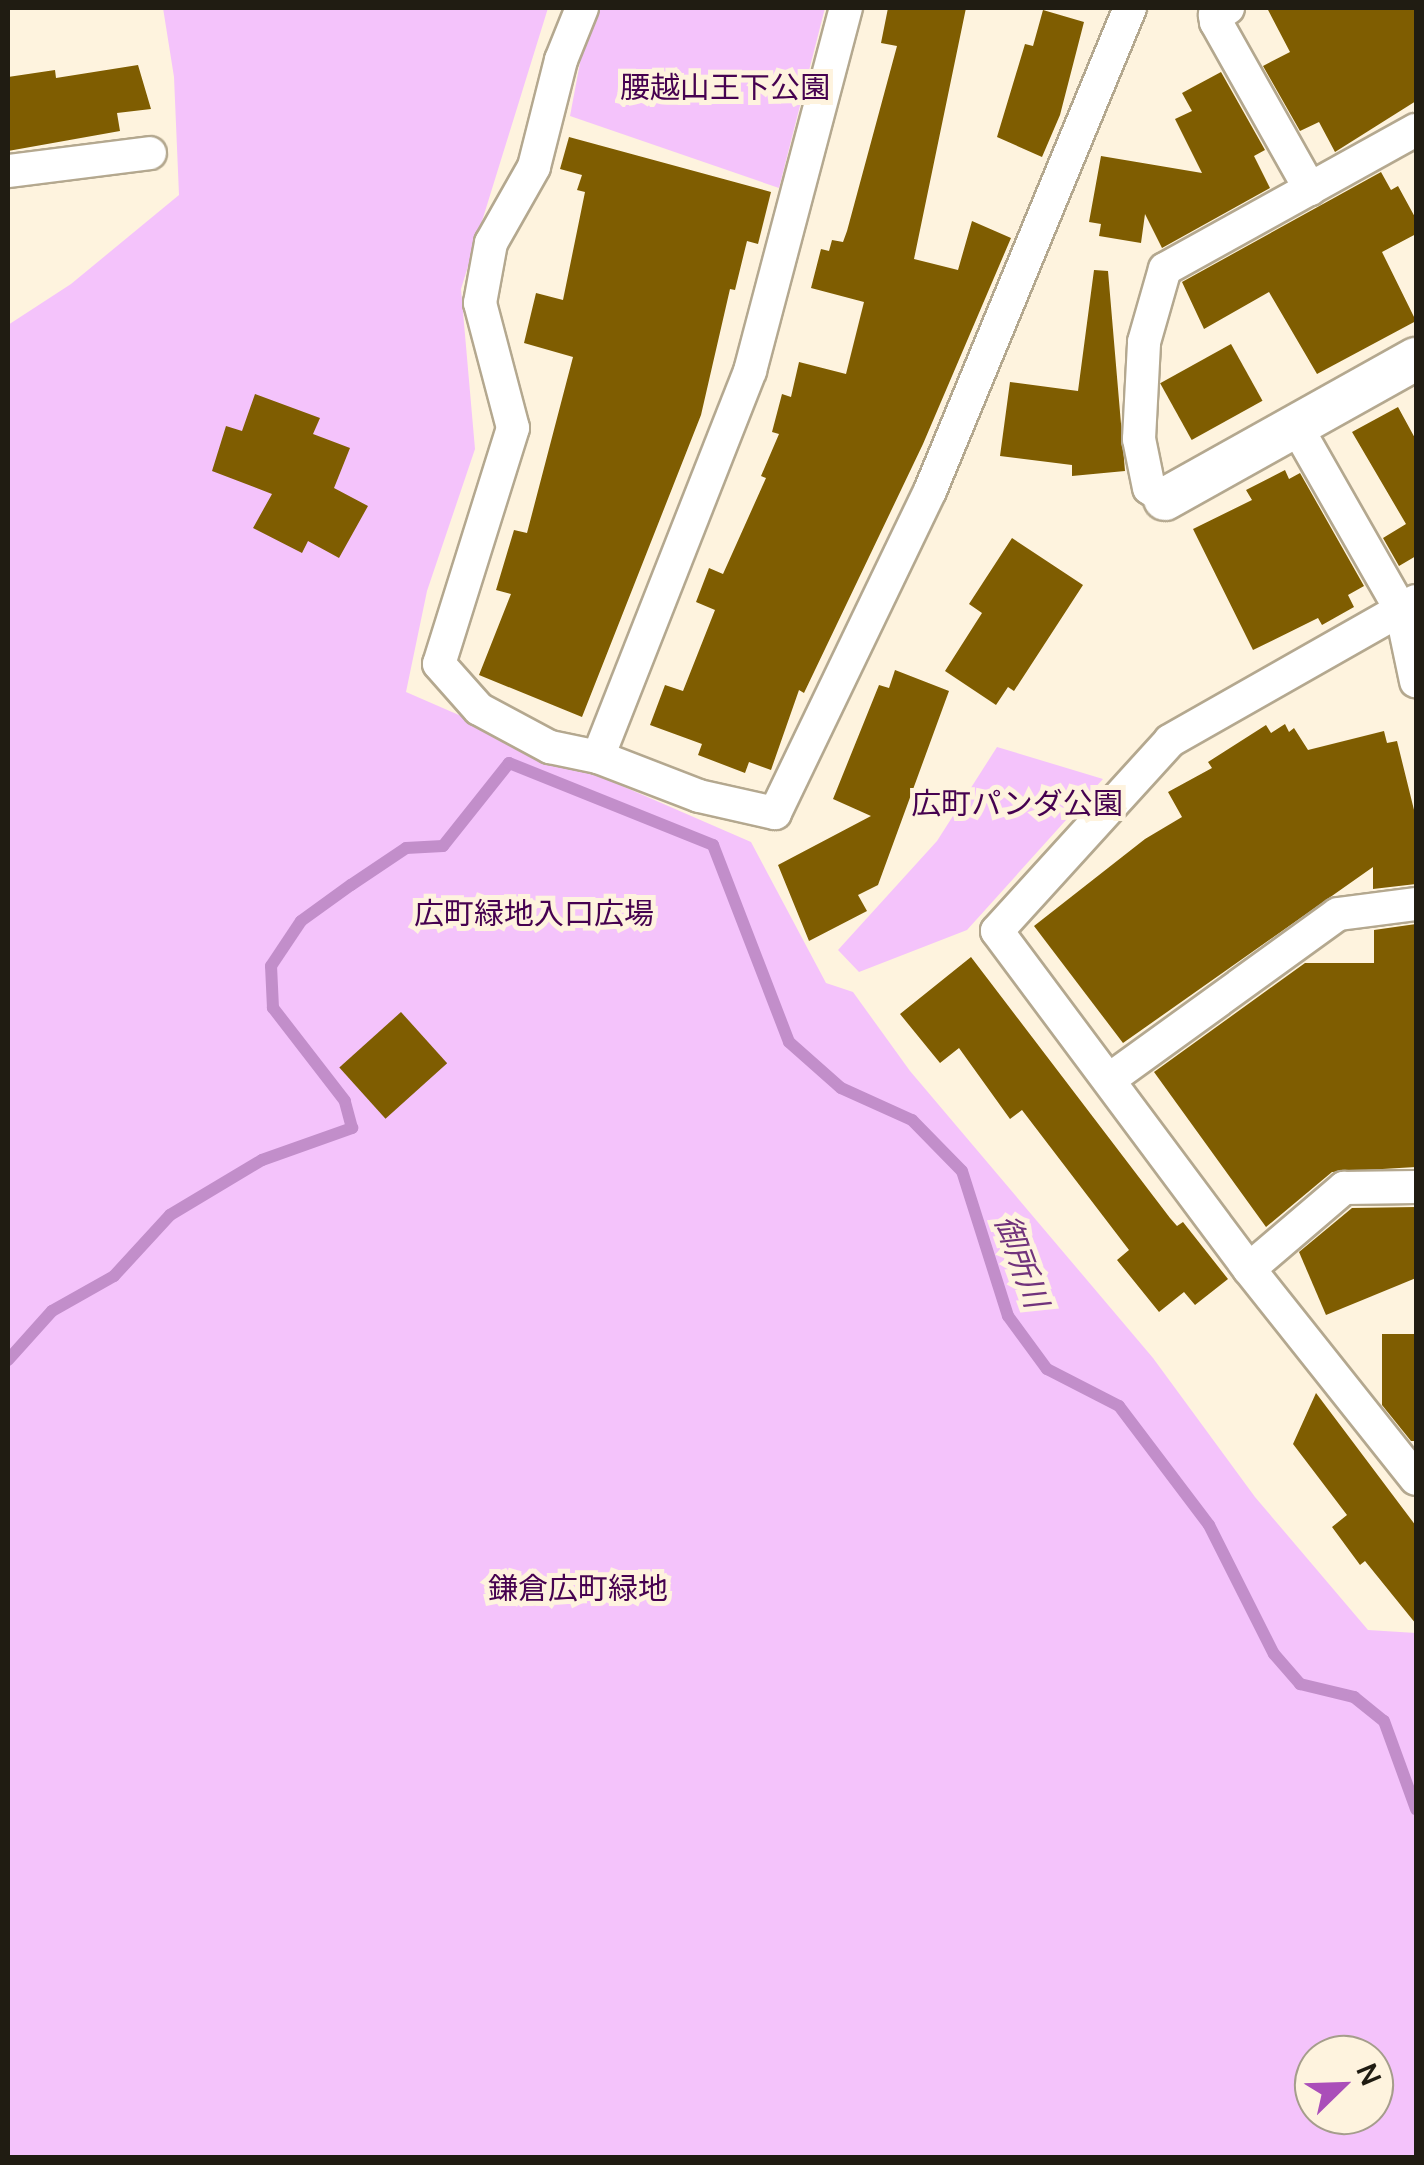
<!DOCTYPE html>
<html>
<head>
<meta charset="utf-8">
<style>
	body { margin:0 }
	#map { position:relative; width:1424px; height:2165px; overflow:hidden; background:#fef3de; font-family:Manrope,"Noto Sans JP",sans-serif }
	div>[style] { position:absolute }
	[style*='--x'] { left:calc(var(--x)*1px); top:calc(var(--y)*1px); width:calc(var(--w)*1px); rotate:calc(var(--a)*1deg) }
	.green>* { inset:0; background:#f4c3fb }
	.stream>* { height:12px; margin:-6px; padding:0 6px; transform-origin:6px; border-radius:6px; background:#c28eca }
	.building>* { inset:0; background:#7f5d01; transform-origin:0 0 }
	.roads { filter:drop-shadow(2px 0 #b4a88f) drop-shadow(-2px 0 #b4a88f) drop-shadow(0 2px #b4a88f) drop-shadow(0 -2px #b4a88f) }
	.minor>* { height:32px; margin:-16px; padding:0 16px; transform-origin:16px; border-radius:16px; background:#fff }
	.tertiary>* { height:42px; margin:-21px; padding:0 21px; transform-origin:21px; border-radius:21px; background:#fff }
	span { translate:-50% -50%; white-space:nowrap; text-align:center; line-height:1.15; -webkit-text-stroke:10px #fef3de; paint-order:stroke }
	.park-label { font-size:30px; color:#460250 }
	.water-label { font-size:32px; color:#71337c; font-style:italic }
	.frame { position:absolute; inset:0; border:10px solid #201c12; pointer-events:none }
	.north { position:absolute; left:1294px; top:2035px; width:100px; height:100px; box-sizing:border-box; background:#fef3de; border:2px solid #a59d8c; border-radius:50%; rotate:67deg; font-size:28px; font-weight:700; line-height:40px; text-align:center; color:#201c12 }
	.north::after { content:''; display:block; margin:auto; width:35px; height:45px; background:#aa4eb9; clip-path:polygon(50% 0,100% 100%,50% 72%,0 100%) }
</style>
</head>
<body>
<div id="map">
	<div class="green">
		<i style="clip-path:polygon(evenodd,163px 8px,548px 8px,461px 289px,475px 449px,427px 591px,406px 692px,751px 842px,826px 983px,853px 992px,910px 1071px,1153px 1358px,1255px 1497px,1368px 1630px,1416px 1633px,1416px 2157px,8px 2158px,8px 325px,71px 284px,179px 195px,174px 77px,163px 8px,1314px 2055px,1374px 2055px,1374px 2115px,1314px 2115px,1314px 2055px)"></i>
		<i style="clip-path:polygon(598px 8px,825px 8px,779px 188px,570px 116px,585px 36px)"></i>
		<i style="clip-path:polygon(997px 747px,1103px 779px,967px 930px,859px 972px,838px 950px,937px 841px)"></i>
	</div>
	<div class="stream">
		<i style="--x:8;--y:1360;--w:66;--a:-48.1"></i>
		<i style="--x:52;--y:1311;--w:71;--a:-29.4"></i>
		<i style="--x:114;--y:1276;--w:83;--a:-47.4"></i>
		<i style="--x:170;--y:1215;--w:107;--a:-30.9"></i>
		<i style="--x:262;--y:1160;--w:96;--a:-19.6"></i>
		<i style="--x:352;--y:1128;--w:28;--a:-105"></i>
		<i style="--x:345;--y:1101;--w:118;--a:-127.7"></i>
		<i style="--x:273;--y:1008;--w:42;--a:-92.7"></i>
		<i style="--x:271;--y:966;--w:54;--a:-56.3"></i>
		<i style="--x:301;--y:921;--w:62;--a:-35.8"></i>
		<i style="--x:351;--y:885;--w:66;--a:-33.9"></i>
		<i style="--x:406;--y:848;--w:37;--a:-3"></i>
		<i style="--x:443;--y:846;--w:106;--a:-51.5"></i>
		<i style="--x:509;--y:763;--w:220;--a:21.9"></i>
		<i style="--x:713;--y:845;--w:211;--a:68.9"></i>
		<i style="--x:789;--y:1042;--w:69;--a:41.5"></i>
		<i style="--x:841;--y:1088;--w:78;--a:24.3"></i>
		<i style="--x:912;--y:1120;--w:71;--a:45.6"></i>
		<i style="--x:962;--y:1171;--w:152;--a:72.4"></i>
		<i style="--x:1008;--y:1316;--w:66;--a:53.7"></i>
		<i style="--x:1047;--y:1369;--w:81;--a:27.2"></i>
		<i style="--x:1119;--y:1406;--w:149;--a:52.9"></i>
		<i style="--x:1209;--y:1525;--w:144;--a:63.3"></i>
		<i style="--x:1274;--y:1654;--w:40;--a:49"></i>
		<i style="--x:1300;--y:1684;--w:56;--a:13.5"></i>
		<i style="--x:1354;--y:1697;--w:38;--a:39"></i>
		<i style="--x:1384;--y:1721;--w:94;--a:70"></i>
	</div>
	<div class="building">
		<i style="clip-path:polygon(888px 8px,966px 8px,914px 259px,958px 270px,972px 221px,1011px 238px,923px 444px,804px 693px,799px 690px,771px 770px,749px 762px,745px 773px,698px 755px,702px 744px,650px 725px,665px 685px,683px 691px,715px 610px,696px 602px,709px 568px,723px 574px,766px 478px,761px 476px,779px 434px,772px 432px,782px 394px,791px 397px,799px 362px,846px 374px,864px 302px,811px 288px,821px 249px,829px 251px,832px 240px,843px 242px,847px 231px,897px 46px,881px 43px)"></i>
		<i style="clip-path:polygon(1267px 8px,1416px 8px,1416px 101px,1335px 152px,1319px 122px,1300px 131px,1263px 66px,1290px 52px)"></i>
		<i style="clip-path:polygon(1043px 10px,1084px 22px,1060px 115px,1042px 157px,997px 137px,1025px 44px,1033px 46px)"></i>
		<i style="clip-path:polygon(138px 65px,151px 109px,117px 113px,120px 131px,8px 151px,8px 77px,55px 70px,56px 78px)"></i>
		<i style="clip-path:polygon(1221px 72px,1265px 150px,1254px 156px,1270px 188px,1162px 248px,1145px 214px,1141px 243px,1099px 236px,1101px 224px,1089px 222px,1101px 156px,1202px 173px,1175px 119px,1192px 111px,1182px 93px)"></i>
		<i style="clip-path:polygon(569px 137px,771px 192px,758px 244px,747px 241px,735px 290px,730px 289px,701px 415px,582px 717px,479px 675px,511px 594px,496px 590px,514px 530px,527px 533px,573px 357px,524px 343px,536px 293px,563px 300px,585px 192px,577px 190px,582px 175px,560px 169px)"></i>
		<i style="clip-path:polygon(1381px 172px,1391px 190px,1398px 186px,1416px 219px,1416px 234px,1382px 252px,1416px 321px,1317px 374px,1269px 292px,1204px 329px,1182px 282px)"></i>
		<i style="clip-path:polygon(1094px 270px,1108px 271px,1125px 471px,1072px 476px,1072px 465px,1000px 456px,1010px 382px,1078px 391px)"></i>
		<i style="left:1231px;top:344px;width:65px;height:81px;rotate:61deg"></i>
		<i style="clip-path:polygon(255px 394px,320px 418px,313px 434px,350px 448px,334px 488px,368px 506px,339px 558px,308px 541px,302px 553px,253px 528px,272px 494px,212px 471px,226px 426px,242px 431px)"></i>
		<i style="clip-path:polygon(1398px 407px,1416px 440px,1416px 556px,1399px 566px,1383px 538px,1406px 524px,1352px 432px)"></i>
		<i style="clip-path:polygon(1285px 470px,1289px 479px,1300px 473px,1364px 586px,1348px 595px,1354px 607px,1322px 625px,1318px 618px,1253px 650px,1193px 529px,1252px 500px,1246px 490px)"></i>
		<i style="clip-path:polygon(1012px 538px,1083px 585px,1014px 691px,1008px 687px,996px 705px,945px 671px,982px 613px,969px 604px)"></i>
		<i style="clip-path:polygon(895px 670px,949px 691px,878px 885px,858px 895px,867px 911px,809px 941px,778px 865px,871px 816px,833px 799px,879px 685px,889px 688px)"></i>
		<i style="clip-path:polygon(1285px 724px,1289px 732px,1294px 728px,1308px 750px,1384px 731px,1387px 743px,1397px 741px,1416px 818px,1416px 884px,1373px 889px,1373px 867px,1123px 1043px,1034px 926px,1145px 839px,1182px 817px,1168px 792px,1212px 768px,1208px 762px,1266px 725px,1271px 733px)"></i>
		<i style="clip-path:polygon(1416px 924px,1416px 1167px,1332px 1172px,1266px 1227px,1154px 1072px,1305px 963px,1374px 963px,1374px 930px)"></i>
		<i style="clip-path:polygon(971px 957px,1170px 1218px,1177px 1226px,1183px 1222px,1228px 1279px,1195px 1305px,1184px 1292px,1159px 1312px,1117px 1260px,1129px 1250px,1022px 1110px,1010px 1119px,959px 1048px,940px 1063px,900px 1014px)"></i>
		<i style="left:401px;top:1012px;width:69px;height:83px;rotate:48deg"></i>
		<i style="clip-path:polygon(1416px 1207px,1416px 1278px,1326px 1315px,1299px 1252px,1352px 1208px)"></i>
		<i style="clip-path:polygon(1382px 1334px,1416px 1334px,1416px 1441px,1411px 1441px,1382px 1405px)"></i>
		<i style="clip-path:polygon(1316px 1393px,1416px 1526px,1416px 1624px,1365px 1561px,1360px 1565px,1332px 1527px,1347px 1515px,1293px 1444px)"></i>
	</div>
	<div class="roads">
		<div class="minor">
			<i style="--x:582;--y:8;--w:56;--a:112"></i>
			<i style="--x:561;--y:60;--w:110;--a:104.2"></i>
			<i style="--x:534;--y:167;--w:87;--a:119.5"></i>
			<i style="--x:491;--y:243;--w:61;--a:100.4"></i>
			<i style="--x:480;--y:303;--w:129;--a:75.2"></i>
			<i style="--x:513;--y:428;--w:247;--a:107.4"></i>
			<i style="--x:439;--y:664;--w:60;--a:48.4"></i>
			<i style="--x:479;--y:709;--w:81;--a:28.2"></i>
			<i style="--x:550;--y:747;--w:49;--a:11.8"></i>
			<i style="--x:598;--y:757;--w:108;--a:21.1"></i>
			<i style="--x:699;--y:796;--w:78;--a:12.6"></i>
			<i style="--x:775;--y:813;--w:357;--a:-64.3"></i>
			<i style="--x:930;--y:491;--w:523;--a:-67.51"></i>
			<i style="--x:1228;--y:8;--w:15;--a:152"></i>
			<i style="--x:1215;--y:15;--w:7;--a:82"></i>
			<i style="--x:1216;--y:22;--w:192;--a:60.6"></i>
			<i style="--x:8;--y:171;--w:143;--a:-7.2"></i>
			<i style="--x:1296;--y:426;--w:212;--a:60.3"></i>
			<i style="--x:1401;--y:610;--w:73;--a:78.1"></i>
			<i style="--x:1165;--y:499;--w:19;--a:-145"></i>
			<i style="--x:1149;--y:488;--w:50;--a:-101.5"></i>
			<i style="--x:1139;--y:439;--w:97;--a:-87"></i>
			<i style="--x:1144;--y:342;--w:76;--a:-74"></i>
			<i style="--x:1165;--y:269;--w:287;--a:-29"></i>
			<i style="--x:1416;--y:601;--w:283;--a:150.4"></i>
			<i style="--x:1170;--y:741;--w:257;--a:132.3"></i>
			<i style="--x:997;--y:931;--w:422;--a:53.3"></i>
			<i style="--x:1249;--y:1269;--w:268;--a:51.5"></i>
			<i style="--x:598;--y:757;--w:415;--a:-68.5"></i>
			<i style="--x:750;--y:371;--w:375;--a:-75.2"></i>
			<i style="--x:1110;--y:1079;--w:281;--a:-35.9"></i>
			<i style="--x:1338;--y:914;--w:79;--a:-7.3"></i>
			<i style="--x:1249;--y:1269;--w:125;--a:-40.5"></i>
			<i style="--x:1344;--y:1188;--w:72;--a:-0.8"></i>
		</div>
		<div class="tertiary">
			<i style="--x:1165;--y:499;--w:287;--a:-29.2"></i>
		</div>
	</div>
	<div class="park-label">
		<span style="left:725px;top:87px">腰越山王下公園</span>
		<span style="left:1017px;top:803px">広町パンダ公園</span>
		<span style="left:534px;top:913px">広町緑地入口広場</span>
		<span style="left:578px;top:1588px">鎌倉広町緑地</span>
	</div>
	<div class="water-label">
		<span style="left:1022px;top:1261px;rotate:70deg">御所川</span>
	</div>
	<div class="frame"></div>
	<div class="north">N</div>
</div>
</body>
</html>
